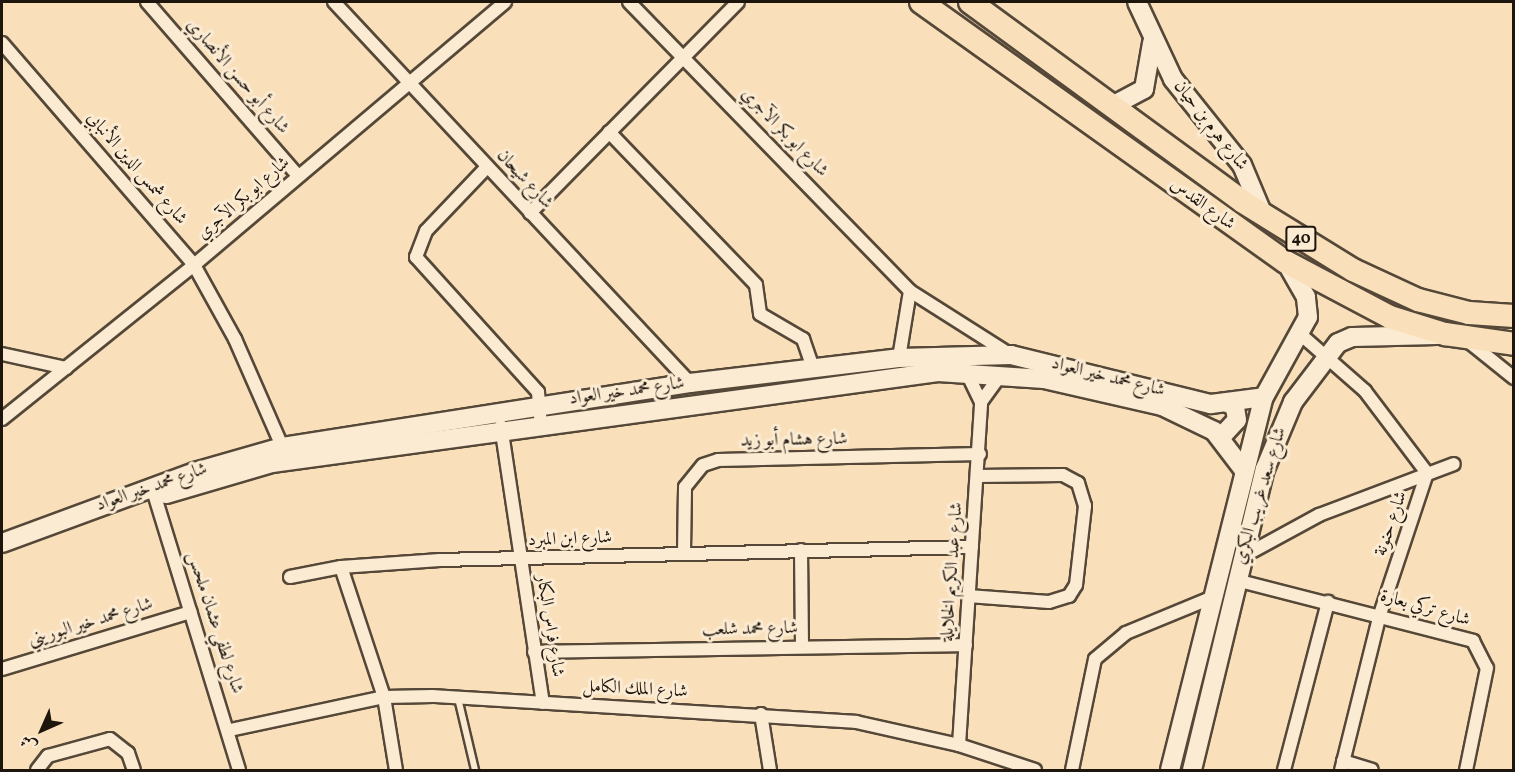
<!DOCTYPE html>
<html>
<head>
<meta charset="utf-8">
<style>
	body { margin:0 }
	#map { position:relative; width:1515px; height:772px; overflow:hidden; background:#f9e0bb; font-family:Vollkorn,Amiri,serif }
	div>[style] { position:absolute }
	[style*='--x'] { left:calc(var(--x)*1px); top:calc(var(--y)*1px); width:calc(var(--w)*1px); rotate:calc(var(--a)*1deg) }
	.roads { filter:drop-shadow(2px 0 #554838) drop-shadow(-2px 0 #554838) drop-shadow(0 2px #554838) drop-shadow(0 -2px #554838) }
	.lane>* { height:6px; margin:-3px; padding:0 3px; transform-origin:3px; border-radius:3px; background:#fbebd3 }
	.street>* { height:12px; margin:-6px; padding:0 6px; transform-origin:6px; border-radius:6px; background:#fbebd3 }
	.secondary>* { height:18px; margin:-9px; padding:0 9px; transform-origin:9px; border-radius:9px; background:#fbebd3 }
	.highway>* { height:22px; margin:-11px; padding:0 11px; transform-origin:11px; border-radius:11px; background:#f9e0bb }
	span { translate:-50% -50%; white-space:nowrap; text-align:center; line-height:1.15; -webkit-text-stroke:6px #fbebd3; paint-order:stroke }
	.shield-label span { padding:2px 4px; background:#fbebd3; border:2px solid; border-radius:4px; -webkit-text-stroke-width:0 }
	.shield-label { font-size:16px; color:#1e150c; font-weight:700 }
	.street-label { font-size:18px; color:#1e150c }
	.frame { position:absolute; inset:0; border:3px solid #1e150c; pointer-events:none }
	.north { position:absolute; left:12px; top:700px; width:60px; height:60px; -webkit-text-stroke:4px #fbebd3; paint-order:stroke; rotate:225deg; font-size:16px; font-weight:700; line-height:24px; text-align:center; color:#1e150c }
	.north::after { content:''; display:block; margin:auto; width:21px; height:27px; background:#1e150c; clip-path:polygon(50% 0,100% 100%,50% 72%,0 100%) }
</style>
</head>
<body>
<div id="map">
	<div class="roads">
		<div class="lane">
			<i style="--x:458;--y:698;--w:74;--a:76.7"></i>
		</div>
		<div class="street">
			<i style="--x:147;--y:2;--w:230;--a:49"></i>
			<i style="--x:334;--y:2;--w:521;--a:46.94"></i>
			<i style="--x:629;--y:2;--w:403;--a:45.8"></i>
			<i style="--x:910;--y:291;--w:120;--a:32.4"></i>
			<i style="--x:2;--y:43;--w:294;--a:49.1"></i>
			<i style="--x:194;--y:265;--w:85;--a:61"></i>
			<i style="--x:235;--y:339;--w:124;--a:66.3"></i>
			<i style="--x:609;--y:132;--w:212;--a:46.1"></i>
			<i style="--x:756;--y:285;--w:29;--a:82"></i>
			<i style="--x:760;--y:314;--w:50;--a:30.2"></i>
			<i style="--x:803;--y:339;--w:31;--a:71"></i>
			<i style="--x:487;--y:167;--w:88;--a:133.6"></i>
			<i style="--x:426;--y:231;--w:28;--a:111"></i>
			<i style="--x:416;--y:257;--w:182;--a:47.9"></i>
			<i style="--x:538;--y:392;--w:34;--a:85"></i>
			<i style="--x:530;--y:213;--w:296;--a:-45.4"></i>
			<i style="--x:1299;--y:333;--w:88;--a:41.3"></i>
			<i style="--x:1365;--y:391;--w:103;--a:52.9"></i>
			<i style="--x:1427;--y:473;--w:149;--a:108.4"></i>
			<i style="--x:1380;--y:614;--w:161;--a:104"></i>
			<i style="--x:1468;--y:341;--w:59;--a:38.8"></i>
			<i style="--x:2;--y:354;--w:66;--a:12.3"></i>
			<i style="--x:899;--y:358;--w:68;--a:-80.7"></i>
			<i style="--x:981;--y:402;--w:34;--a:-54"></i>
			<i style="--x:2;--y:419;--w:246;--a:-38.7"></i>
			<i style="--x:194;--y:265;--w:407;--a:-40.2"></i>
			<i style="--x:501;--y:426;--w:280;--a:81.4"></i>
			<i style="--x:152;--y:487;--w:296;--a:72.9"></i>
			<i style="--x:801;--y:550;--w:97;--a:89.4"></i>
			<i style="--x:684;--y:552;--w:65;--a:-89.1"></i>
			<i style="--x:685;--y:487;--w:28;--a:-51"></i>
			<i style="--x:703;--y:465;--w:16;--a:-18"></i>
			<i style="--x:718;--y:460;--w:262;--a:-1.3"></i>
			<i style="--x:1242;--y:557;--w:88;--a:-28.6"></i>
			<i style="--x:1319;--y:515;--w:144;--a:-20.7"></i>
			<i style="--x:341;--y:567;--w:137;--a:71.7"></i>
			<i style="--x:384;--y:697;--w:74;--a:80.7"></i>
			<i style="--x:290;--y:577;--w:52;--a:-11.1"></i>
			<i style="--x:341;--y:567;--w:99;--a:-4"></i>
			<i style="--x:440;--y:560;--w:532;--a:-1.4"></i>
			<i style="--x:1236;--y:580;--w:245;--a:14.4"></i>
			<i style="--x:1473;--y:641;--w:30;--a:63"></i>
			<i style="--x:1487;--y:668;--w:104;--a:101.6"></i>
			<i style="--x:968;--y:596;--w:81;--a:4.2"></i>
			<i style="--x:1049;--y:602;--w:21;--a:-17"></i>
			<i style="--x:1069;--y:596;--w:13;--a:-58"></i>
			<i style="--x:1076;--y:585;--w:80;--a:-83.5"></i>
			<i style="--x:1085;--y:506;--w:24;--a:-107"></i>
			<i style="--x:1078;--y:483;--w:17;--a:-152"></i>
			<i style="--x:1063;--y:475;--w:86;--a:179.3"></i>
			<i style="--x:534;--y:652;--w:432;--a:-0.9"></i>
			<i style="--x:2;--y:669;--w:197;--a:-16.8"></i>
			<i style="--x:761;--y:714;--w:57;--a:80.9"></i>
			<i style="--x:230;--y:730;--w:157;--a:-12.1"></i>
			<i style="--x:384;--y:697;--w:49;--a:-1.2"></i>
			<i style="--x:433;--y:696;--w:424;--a:3.5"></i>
			<i style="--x:856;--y:722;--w:106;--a:12.6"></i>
			<i style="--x:959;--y:745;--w:80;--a:18.2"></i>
			<i style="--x:959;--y:745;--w:344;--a:-86.3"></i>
			<i style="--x:981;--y:402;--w:34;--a:-116"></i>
			<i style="--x:1343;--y:761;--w:30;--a:17"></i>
			<i style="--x:37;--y:770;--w:18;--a:-52"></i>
			<i style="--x:48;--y:756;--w:64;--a:-15.3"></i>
			<i style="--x:110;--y:739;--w:23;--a:38"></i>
			<i style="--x:128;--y:753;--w:18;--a:71"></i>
			<i style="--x:1072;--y:770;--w:113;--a:-78.3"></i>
			<i style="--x:1095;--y:659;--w:40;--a:-40"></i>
			<i style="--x:1126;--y:633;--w:92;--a:-22.4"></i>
			<i style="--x:1284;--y:770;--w:174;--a:-75.3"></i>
		</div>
		<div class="secondary">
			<i style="--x:1137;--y:2;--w:85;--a:64.9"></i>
			<i style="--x:1173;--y:79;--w:110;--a:51.3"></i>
			<i style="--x:1242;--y:165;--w:54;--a:67.2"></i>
			<i style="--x:1114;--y:105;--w:34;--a:-28"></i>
			<i style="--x:1144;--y:89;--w:47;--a:-80.1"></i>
			<i style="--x:1221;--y:437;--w:23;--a:-47"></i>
			<i style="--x:1237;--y:420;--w:13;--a:-99"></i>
			<i style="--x:1235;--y:407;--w:10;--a:-151"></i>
			<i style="--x:166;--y:494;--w:110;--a:-16.3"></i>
			<i style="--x:272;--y:463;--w:672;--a:-7.78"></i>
			<i style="--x:938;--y:372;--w:106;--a:3.8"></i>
			<i style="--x:1044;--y:379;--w:121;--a:12.9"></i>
			<i style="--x:1162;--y:406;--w:58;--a:25.7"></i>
			<i style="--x:1214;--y:431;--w:48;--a:52.7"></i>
			<i style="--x:2;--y:543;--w:206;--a:-20.2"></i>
			<i style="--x:195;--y:472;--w:91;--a:-16"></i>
			<i style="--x:282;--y:447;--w:413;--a:-8.9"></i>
			<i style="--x:690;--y:383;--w:210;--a:-6.8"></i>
			<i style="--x:899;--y:358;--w:112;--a:-1.5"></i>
			<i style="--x:1011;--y:355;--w:206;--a:13.8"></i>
			<i style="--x:1211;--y:404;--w:53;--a:-7.5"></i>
			<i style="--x:1170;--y:770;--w:385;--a:-75.9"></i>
			<i style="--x:1264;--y:397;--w:91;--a:-61.2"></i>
			<i style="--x:1308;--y:317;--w:20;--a:-96"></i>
			<i style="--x:1306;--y:297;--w:40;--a:-119.7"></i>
			<i style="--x:1192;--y:770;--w:310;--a:-76.4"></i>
			<i style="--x:1265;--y:469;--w:73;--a:-67.3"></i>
			<i style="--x:1293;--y:402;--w:74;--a:-52.7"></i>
			<i style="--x:1338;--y:343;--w:15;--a:-23"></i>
			<i style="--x:1352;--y:337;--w:86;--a:-1.3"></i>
		</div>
		<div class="highway">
			<i style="--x:921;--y:2;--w:448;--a:35.5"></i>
			<i style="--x:1286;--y:262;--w:118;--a:27.9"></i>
			<i style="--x:1390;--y:317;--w:58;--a:17.2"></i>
			<i style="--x:1445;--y:334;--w:70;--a:8.2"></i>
			<i style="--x:970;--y:2;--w:338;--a:36.2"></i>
			<i style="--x:1243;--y:202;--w:129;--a:31.7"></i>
			<i style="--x:1353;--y:270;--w:72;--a:24.8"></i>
			<i style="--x:1418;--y:300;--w:53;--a:14.3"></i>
			<i style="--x:1469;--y:313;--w:45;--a:3.8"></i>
		</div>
	</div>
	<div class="shield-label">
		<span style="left:1301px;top:239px">40</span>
	</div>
	<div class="street-label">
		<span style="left:237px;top:77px;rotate:49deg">شارع أبو حسن الأنصاري</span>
		<span style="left:1210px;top:126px;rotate:52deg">شارع هرم بن حيان</span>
		<span style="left:784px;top:133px;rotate:46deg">شارع ابو بكر الآجري</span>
		<span style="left:136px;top:169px;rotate:49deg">شارع شمس الدين الأنبابي</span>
		<span style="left:524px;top:180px;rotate:47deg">شارع شيحان</span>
		<span style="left:244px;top:199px;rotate:-41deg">شارع ابو بكر الآجري</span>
		<span style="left:1202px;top:205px;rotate:36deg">شارع القدس</span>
		<span style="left:1108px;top:378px;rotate:14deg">شارع محمد خير العواد</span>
		<span style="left:627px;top:392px;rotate:-8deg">شارع محمد خير العواد</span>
		<span style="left:794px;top:441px;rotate:-1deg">شارع هشام أبو زيد</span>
		<span style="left:152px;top:488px;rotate:-19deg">شارع محمد خير العواد</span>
		<span style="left:1261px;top:496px;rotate:-73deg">شارع سعد غريب البكري</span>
		<span style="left:1392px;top:524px;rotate:-71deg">شارع حنونة</span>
		<span style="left:570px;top:540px;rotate:-2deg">شارع ابن المبرد</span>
		<span style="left:953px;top:572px;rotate:-86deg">شارع عبد الكريم الخلايلة</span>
		<span style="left:1425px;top:609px;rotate:16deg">شارع تركي بعارة</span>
		<span style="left:91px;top:623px;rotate:-17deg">شارع محمد خير البوريني</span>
		<span style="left:214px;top:623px;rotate:72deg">شارع لطفي عثمان ملحس</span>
		<span style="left:549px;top:626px;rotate:81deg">شارع فراس البكار</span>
		<span style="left:750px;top:630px;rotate:-1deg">شارع محمد شلعب</span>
		<span style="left:635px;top:690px;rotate:3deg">شارع الملك الكامل</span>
	</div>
	<div class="frame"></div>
	<div class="north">ش</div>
</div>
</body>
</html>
